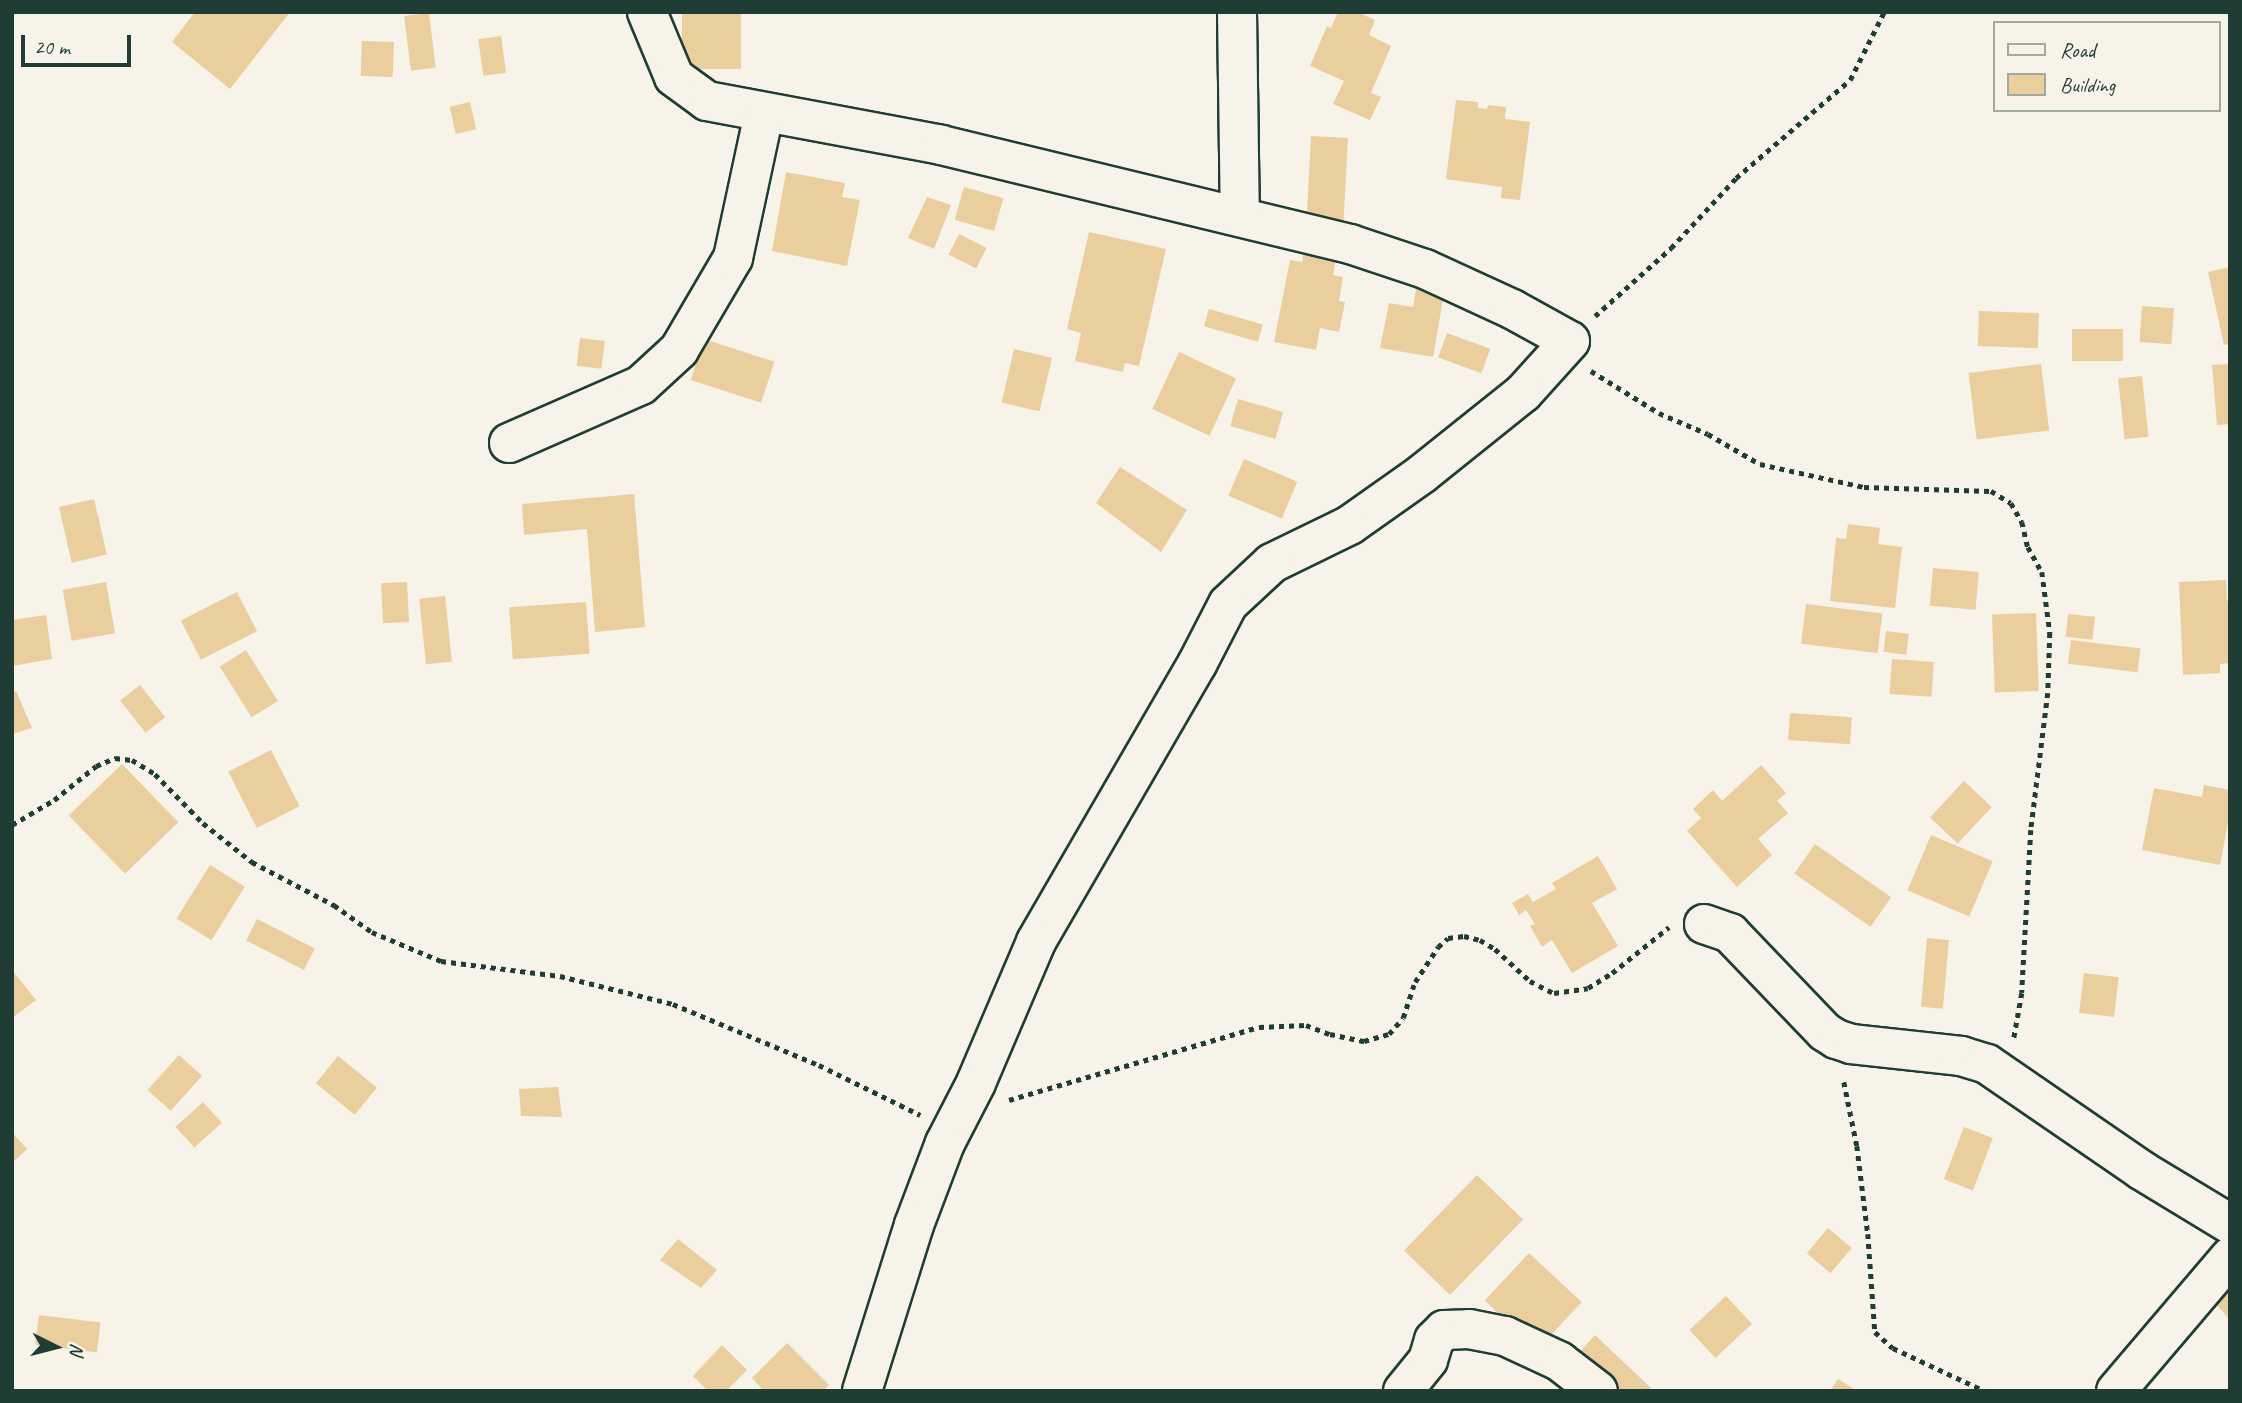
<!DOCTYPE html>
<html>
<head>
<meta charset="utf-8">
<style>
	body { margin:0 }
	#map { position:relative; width:2242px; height:1403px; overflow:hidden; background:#f7f3e8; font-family:Caveat,sans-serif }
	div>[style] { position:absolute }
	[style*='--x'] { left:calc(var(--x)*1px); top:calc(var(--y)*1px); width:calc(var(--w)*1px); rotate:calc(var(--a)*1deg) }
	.building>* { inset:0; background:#eace9e; transform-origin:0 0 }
	.path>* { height:4.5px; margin-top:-2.25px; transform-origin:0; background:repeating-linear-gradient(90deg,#1f3d34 0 5px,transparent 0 10px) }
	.roads { filter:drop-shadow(2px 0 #1f3d34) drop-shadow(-2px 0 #1f3d34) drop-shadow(0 2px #1f3d34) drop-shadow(0 -2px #1f3d34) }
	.minor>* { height:38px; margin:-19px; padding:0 19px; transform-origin:19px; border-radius:19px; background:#f7f3e8 }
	span { translate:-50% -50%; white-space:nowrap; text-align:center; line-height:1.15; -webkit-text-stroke:5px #f7f3e8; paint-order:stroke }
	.frame { position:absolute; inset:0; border:14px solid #1f3d34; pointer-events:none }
	.legend { position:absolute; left:1993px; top:21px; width:228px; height:91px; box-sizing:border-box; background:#f7f3e8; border:2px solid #a1aaa0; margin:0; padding:9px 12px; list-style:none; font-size:21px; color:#1f3d34 }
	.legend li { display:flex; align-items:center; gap:14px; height:35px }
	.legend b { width:35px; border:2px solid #a1aaa0 }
	.north { position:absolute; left:21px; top:1312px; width:70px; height:70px; -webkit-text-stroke:5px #f7f3e8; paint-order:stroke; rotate:96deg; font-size:19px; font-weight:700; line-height:28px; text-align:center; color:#1f3d34 }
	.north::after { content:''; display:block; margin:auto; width:24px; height:32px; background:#1f3d34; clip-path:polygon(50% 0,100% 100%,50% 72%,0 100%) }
	.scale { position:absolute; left:21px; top:35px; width:110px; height:32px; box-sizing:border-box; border:4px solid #1f3d34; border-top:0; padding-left:9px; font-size:21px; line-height:24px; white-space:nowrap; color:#1f3d34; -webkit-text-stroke:5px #f7f3e8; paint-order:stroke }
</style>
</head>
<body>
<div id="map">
	<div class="building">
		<i style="clip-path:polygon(195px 12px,290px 12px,230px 89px,172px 42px)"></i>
		<i style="left:682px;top:12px;width:59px;height:57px"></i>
		<i style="clip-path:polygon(1338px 12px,1357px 12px,1375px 20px,1369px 35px,1391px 46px,1371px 93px,1381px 97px,1370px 120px,1333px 104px,1344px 81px,1310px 66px,1327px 26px,1331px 28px)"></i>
		<i style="left:429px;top:13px;width:55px;height:25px;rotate:83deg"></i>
		<i style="left:501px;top:36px;width:37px;height:23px;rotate:82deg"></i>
		<i style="left:362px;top:41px;width:32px;height:35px;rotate:2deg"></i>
		<i style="clip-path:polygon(1456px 100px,1478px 102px,1478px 108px,1487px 109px,1488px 105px,1506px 107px,1505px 119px,1530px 122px,1520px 200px,1501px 198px,1502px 187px,1446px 179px)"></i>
		<i style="left:470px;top:102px;width:28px;height:21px;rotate:77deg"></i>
		<i style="left:1311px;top:136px;width:37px;height:85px;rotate:3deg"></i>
		<i style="clip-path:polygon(786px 172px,845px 183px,842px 197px,860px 200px,847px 266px,772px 251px)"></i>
		<i style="left:964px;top:187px;width:41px;height:34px;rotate:16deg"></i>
		<i style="clip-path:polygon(927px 197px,951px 205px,934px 249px,908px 238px)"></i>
		<i style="clip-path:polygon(1089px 232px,1166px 249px,1139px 366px,1125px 363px,1123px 372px,1075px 361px,1081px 333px,1067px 329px)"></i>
		<i style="left:959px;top:234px;width:31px;height:23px;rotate:27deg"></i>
		<i style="clip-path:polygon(1304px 252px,1336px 258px,1333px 275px,1343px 277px,1339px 301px,1345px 302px,1339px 332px,1320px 328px,1316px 350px,1274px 342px,1290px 260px,1302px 262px)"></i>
		<i style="clip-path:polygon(2230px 267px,2230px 344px,2224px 345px,2208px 272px)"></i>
		<i style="clip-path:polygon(1417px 284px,1445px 288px,1433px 357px,1380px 348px,1389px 303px,1413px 307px)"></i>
		<i style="left:2142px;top:306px;width:32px;height:36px;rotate:4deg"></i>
		<i style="left:1209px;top:309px;width:56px;height:18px;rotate:16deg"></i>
		<i style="left:1979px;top:311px;width:60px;height:35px;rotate:2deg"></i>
		<i style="left:2072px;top:329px;width:51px;height:32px"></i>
		<i style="left:1447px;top:333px;width:46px;height:26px;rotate:20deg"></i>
		<i style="left:580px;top:338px;width:25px;height:28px;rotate:7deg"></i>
		<i style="left:704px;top:339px;width:74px;height:43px;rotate:18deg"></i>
		<i style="left:1014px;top:349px;width:39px;height:55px;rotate:13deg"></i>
		<i style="left:1179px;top:352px;width:63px;height:63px;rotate:25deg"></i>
		<i style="left:2041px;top:364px;width:67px;height:73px;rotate:83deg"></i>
		<i style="clip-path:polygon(2230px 364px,2230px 424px,2217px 425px,2212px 365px)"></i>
		<i style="left:2142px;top:376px;width:61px;height:24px;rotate:84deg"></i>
		<i style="left:1238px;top:399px;width:47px;height:28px;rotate:16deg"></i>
		<i style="left:1244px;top:459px;width:58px;height:40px;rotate:23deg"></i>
		<i style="clip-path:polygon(1120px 467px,1187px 510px,1161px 552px,1096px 503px)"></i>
		<i style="clip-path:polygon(634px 494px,645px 627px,595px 632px,587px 529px,524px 535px,522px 504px)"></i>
		<i style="left:94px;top:499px;width:57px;height:36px;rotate:77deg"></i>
		<i style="clip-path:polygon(1848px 524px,1880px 528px,1878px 544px,1902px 547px,1895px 608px,1830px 601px,1836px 538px,1846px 539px)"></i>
		<i style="left:1933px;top:568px;width:46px;height:38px;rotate:5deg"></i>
		<i style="clip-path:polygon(2226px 580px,2227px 601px,2230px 601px,2230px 663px,2220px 664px,2220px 673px,2183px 675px,2179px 582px)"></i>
		<i style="left:106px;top:582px;width:52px;height:44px;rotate:80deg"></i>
		<i style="left:407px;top:582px;width:40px;height:26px;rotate:87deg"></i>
		<i style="left:237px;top:592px;width:44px;height:63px;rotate:63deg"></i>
		<i style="left:445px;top:596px;width:66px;height:26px;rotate:84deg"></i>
		<i style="left:586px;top:602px;width:52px;height:77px;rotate:86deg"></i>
		<i style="left:1806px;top:604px;width:77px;height:40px;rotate:7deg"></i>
		<i style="left:2036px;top:613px;width:78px;height:44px;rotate:88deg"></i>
		<i style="left:2068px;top:614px;width:27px;height:23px;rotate:6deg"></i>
		<i style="clip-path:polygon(46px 615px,52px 659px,12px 666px,12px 620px)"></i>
		<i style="left:1886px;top:631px;width:23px;height:21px;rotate:7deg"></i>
		<i style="left:2071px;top:640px;width:70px;height:24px;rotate:7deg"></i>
		<i style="left:246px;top:650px;width:60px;height:31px;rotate:58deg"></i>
		<i style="left:1892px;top:659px;width:42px;height:35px;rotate:4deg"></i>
		<i style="left:140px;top:685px;width:41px;height:25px;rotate:52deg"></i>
		<i style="clip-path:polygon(16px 691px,32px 728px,12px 734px,12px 693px)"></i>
		<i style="left:1790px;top:713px;width:62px;height:27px;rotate:4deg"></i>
		<i style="left:271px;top:750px;width:63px;height:48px;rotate:63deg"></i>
		<i style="left:122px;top:764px;width:81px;height:74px;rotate:46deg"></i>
		<i style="clip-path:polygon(1761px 765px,1786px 793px,1777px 801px,1788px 813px,1758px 839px,1772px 855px,1737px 887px,1687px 831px,1701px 818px,1693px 809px,1713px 790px,1722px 801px)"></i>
		<i style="left:1964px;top:781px;width:38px;height:50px;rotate:43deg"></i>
		<i style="clip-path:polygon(2204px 785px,2230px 790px,2230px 812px,2220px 865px,2142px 850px,2154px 788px,2202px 797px)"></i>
		<i style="left:1931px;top:835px;width:67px;height:60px;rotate:23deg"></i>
		<i style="left:1815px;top:844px;width:93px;height:36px;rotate:35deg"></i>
		<i style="clip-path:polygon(1598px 856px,1617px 889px,1592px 903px,1618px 946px,1572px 973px,1552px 940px,1542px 947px,1530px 926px,1535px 924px,1526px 910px,1519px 915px,1512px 903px,1528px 894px,1533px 902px,1556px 889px,1552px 883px)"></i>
		<i style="left:210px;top:865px;width:41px;height:63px;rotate:32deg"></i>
		<i style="left:257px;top:919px;width:65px;height:24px;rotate:27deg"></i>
		<i style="left:1927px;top:938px;width:22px;height:69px;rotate:5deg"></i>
		<i style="clip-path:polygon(12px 970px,36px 1000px,12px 1018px)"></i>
		<i style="left:2084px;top:973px;width:35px;height:40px;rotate:7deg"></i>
		<i style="left:179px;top:1055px;width:31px;height:47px;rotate:42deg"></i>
		<i style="left:338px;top:1056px;width:50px;height:35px;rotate:39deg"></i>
		<i style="clip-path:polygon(558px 1087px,562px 1117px,521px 1116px,519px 1089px)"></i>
		<i style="left:203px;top:1102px;width:28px;height:37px;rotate:48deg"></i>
		<i style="left:1964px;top:1127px;width:31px;height:56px;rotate:21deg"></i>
		<i style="clip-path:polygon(12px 1132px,27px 1149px,12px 1163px)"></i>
		<i style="left:1477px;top:1175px;width:64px;height:105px;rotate:44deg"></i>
		<i style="left:1828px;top:1228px;width:31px;height:33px;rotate:40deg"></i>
		<i style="clip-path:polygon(678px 1239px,717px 1270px,701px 1288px,660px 1260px)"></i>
		<i style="left:1529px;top:1253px;width:72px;height:65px;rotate:43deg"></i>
		<i style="clip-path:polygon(2230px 1291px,2230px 1320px,2215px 1303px)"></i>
		<i style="left:1726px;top:1296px;width:38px;height:50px;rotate:47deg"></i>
		<i style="left:39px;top:1315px;width:62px;height:30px;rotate:7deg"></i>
		<i style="clip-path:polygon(1595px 1335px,1651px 1388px,1648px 1391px,1615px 1391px,1577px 1355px)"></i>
		<i style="clip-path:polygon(787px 1343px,829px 1385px,823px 1391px,764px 1391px,752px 1378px)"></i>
		<i style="clip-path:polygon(722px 1345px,747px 1370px,726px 1391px,708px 1391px,693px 1376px)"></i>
		<i style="clip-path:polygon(1838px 1379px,1857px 1391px,1830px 1391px)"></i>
	</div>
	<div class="path">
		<i style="--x:1595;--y:316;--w:102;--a:-41.8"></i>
		<i style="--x:1671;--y:248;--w:96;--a:-47.1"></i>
		<i style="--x:1736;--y:178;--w:150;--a:-40.7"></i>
		<i style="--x:1850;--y:80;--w:76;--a:-63.4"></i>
		<i style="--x:1591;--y:371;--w:80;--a:31.7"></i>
		<i style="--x:1659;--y:413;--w:53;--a:23.2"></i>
		<i style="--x:1708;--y:434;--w:60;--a:30"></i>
		<i style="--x:1760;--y:464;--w:107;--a:12.5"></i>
		<i style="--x:1864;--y:487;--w:127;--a:1.8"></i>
		<i style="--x:1991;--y:491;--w:23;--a:31"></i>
		<i style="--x:2011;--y:503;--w:22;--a:60"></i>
		<i style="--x:2022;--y:522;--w:26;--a:77"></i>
		<i style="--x:2028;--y:547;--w:29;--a:61"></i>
		<i style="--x:2042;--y:572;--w:62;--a:82.5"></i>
		<i style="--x:2050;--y:633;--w:60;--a:91.9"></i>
		<i style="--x:2048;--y:693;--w:138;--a:97.1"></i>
		<i style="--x:2031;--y:830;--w:163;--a:93.2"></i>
		<i style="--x:2022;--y:993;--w:46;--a:100.1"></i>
		<i style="--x:12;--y:825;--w:49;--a:-30.8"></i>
		<i style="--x:54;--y:800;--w:54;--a:-39"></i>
		<i style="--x:96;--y:766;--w:21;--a:-23"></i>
		<i style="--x:115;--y:758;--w:17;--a:7"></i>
		<i style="--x:132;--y:760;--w:27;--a:31"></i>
		<i style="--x:155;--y:774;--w:69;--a:45.6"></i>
		<i style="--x:203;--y:823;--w:63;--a:38.5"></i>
		<i style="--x:252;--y:862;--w:93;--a:27.7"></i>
		<i style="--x:334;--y:905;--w:47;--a:35.4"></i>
		<i style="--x:372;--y:932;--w:75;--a:22.8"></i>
		<i style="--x:441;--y:961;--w:120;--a:7.2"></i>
		<i style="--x:560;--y:976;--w:116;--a:13.9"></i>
		<i style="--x:673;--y:1004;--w:158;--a:22.7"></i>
		<i style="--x:819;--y:1065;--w:113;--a:26.3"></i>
		<i style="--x:1844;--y:1082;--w:65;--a:78.5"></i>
		<i style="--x:1857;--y:1146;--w:89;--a:82.9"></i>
		<i style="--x:1868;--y:1234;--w:98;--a:85.9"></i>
		<i style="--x:1875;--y:1332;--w:24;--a:42"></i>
		<i style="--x:1893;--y:1348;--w:102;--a:25.1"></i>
		<i style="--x:1009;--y:1100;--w:260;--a:-16.3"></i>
		<i style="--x:1259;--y:1027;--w:47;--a:-2.4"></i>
		<i style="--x:1306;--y:1025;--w:26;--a:21"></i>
		<i style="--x:1330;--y:1034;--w:35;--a:12"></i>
		<i style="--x:1364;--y:1041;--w:26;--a:-16"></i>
		<i style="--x:1389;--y:1034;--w:21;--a:-49"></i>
		<i style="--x:1403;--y:1018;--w:38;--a:-72"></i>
		<i style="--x:1415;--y:982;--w:42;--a:-56.7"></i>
		<i style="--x:1438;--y:947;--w:13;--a:-42"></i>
		<i style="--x:1448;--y:938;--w:16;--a:-7"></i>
		<i style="--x:1464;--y:936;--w:16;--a:14"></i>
		<i style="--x:1480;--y:940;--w:17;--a:31"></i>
		<i style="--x:1495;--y:949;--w:47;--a:42.4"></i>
		<i style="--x:1530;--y:981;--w:27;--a:27"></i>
		<i style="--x:1554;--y:993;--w:34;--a:-8"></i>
		<i style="--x:1588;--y:988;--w:28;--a:-32"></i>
		<i style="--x:1612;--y:973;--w:73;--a:-38.9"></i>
	</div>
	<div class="roads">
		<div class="minor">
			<i style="--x:647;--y:12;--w:70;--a:67.4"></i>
			<i style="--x:674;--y:77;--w:41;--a:36"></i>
			<i style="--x:707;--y:101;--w:238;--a:10.6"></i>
			<i style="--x:941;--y:145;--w:421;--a:13.6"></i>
			<i style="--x:1350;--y:244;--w:79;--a:18.4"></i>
			<i style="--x:1425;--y:269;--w:96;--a:24.7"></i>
			<i style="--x:1512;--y:309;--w:66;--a:28.9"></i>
			<i style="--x:1570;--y:341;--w:70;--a:132.1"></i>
			<i style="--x:1523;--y:393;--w:129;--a:141.3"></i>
			<i style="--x:1422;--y:474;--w:88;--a:144.7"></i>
			<i style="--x:1350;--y:525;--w:87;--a:154"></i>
			<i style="--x:1272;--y:563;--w:60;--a:137"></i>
			<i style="--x:1228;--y:604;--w:68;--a:117.3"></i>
			<i style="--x:1197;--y:664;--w:321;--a:120.1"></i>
			<i style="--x:1036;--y:942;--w:153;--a:113.1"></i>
			<i style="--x:976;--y:1083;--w:68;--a:117.3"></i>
			<i style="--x:945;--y:1143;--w:88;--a:110.7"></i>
			<i style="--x:914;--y:1225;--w:174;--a:107.4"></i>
			<i style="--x:1237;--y:12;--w:204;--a:89.2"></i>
			<i style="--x:509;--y:443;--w:144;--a:-23.7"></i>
			<i style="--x:641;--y:385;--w:52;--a:-42.6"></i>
			<i style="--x:679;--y:350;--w:107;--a:-59.6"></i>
			<i style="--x:733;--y:258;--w:147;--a:-77.9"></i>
			<i style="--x:1704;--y:924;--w:28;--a:19"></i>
			<i style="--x:1730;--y:933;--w:137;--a:46.2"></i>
			<i style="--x:1825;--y:1032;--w:13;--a:32"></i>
			<i style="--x:1836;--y:1039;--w:16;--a:18"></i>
			<i style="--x:1851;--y:1044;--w:111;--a:6.2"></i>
			<i style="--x:1961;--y:1056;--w:27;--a:17"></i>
			<i style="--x:1987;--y:1064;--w:187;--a:34.5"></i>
			<i style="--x:2141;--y:1170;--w:104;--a:31.2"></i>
			<i style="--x:1403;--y:1391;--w:40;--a:-51"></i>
			<i style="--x:1428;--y:1360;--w:21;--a:-73"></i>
			<i style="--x:1434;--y:1340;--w:14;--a:-45"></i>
			<i style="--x:1444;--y:1330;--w:25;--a:-2"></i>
			<i style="--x:1469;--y:1329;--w:37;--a:11"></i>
			<i style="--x:1505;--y:1336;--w:60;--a:24.8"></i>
			<i style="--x:1559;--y:1361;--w:49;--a:37.6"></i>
			<i style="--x:2116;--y:1391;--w:176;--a:-49.6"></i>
		</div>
	</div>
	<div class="frame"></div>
	<ul class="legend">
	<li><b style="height:9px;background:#f7f3e8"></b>Road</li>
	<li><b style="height:19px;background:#eace9e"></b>Building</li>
	</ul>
	<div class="north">N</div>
	<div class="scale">20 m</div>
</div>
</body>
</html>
